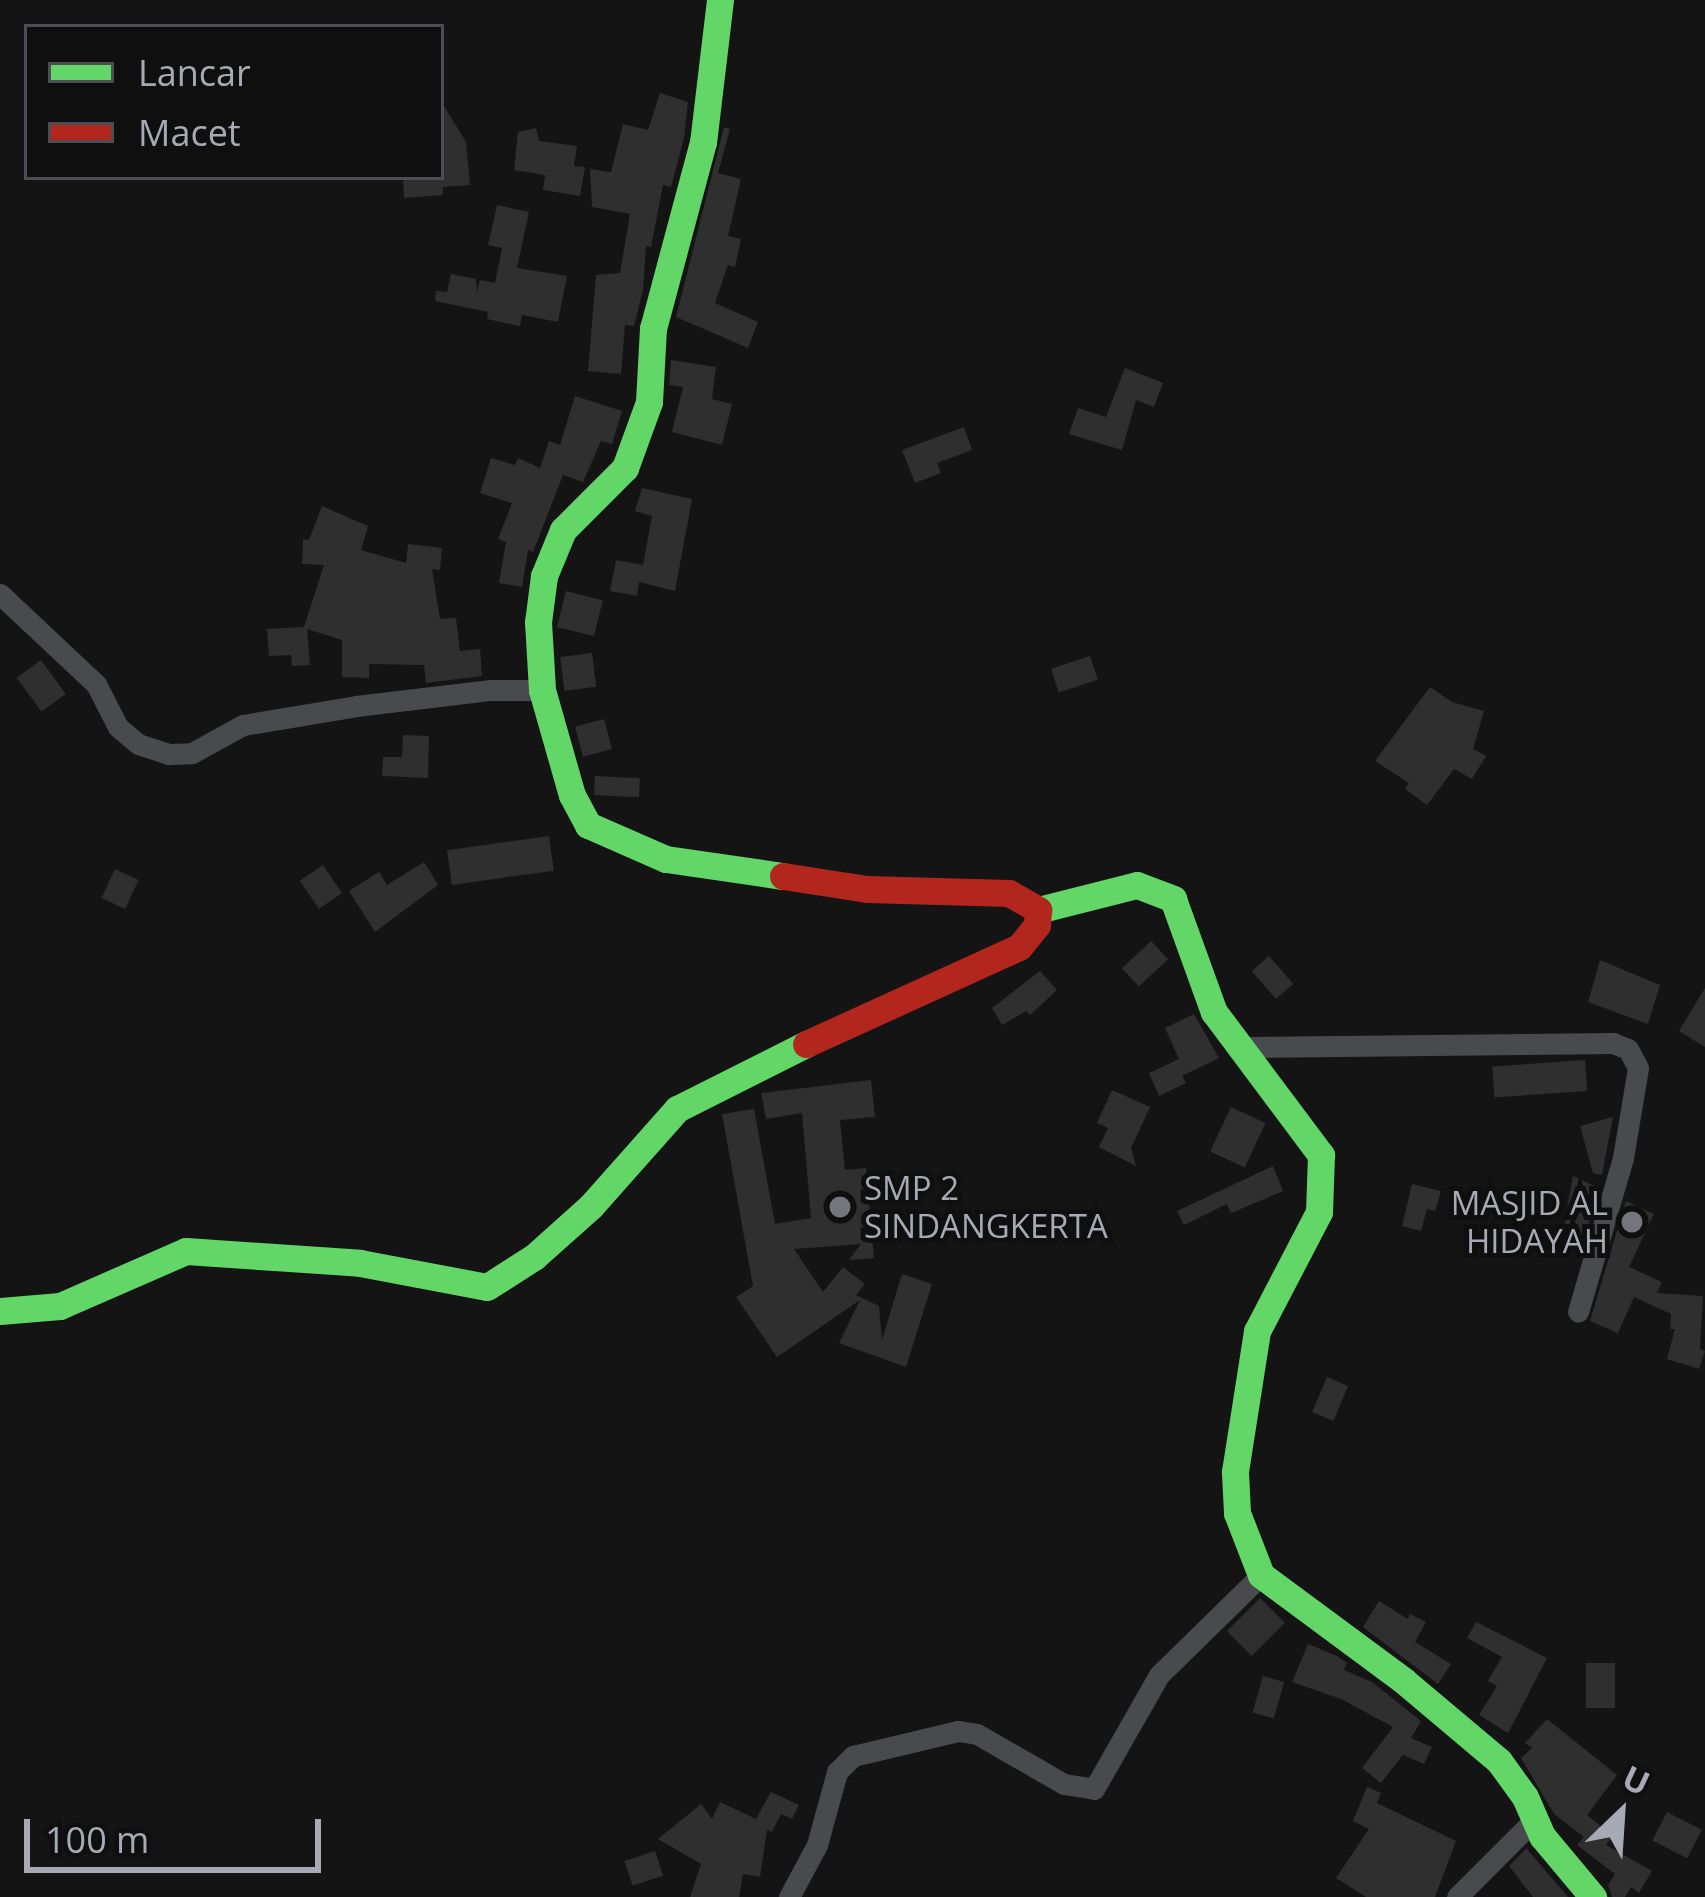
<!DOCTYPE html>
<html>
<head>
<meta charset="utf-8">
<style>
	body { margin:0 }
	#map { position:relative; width:1705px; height:1897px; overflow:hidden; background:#141415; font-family:"Open Sans",sans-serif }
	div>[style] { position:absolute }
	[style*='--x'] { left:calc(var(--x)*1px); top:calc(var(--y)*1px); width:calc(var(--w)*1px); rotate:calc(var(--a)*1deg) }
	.building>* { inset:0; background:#2f2f30; transform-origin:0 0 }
	.street>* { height:21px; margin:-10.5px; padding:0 10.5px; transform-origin:10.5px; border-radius:10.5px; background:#494a4d }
	.fast>* { height:27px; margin:-13.5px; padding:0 13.5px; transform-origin:13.5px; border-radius:13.5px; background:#63d668 }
	.jam>* { height:27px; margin:-13.5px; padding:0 13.5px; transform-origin:13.5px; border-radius:13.5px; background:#b3261e }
	.dots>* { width:33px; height:33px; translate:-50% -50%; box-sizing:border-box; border:6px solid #0f0f10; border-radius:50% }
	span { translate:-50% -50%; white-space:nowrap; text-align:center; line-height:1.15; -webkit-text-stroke:10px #0f0f10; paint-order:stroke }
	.poi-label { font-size:33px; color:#a6aab5 }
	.left { translate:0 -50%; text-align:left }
	.right { translate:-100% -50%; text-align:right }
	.legend { position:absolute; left:24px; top:24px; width:420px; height:156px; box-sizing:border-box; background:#0f0f10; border:3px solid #4b4d52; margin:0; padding:15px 21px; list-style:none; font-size:36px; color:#a6aab5 }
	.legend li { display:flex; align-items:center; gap:24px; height:60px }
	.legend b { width:60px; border:3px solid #4b4d52 }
	.north { position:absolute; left:1561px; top:1753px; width:120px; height:120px; -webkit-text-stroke:9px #0f0f10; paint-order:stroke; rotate:25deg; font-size:33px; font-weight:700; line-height:48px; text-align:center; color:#a6aab5 }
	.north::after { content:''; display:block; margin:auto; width:42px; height:54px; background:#a6aab5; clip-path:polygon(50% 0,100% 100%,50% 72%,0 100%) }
	.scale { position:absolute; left:24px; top:1819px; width:297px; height:54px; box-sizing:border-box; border:6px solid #a6aab5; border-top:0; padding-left:15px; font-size:36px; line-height:42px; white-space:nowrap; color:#a6aab5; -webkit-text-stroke:9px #0f0f10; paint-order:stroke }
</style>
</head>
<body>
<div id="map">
	<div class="building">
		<i style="clip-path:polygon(660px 93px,688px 102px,684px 138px,671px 187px,663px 185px,651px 247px,646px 246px,643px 290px,634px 326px,625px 325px,621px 374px,588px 371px,596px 275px,620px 273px,630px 214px,592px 207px,590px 169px,611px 172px,623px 124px,648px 130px)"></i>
		<i style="clip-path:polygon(441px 101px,466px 142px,470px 185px,443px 187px,443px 195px,404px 198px,403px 177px,441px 177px)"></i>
		<i style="clip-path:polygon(724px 127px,730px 129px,718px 173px,741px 179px,728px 236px,741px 239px,735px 267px,728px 265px,715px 303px,758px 322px,748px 348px,676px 317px)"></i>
		<i style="clip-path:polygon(536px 128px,539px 141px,577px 146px,574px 166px,585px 167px,580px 196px,543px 190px,545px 175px,514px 170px,518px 132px)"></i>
		<i style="clip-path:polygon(497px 205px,529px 212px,517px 268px,567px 276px,558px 322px,522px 315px,520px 326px,487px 319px,488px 312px,435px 301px,436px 291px,447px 292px,451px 274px,476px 279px,477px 292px,480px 280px,495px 283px,502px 248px,488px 245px)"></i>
		<i style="clip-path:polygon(671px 360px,716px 367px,712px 399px,732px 404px,722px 445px,672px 432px,683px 387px,669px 385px)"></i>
		<i style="clip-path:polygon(1125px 368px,1163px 383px,1154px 407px,1136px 400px,1122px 450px,1069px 434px,1078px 408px,1106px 417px)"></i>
		<i style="clip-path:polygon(575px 396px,622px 411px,612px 444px,601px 441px,583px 482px,563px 475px,533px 552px,528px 550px,522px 587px,499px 583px,506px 542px,498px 539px,512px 503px,480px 493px,491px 458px,515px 465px,518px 458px,540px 468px,549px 441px,560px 445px)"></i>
		<i style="clip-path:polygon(964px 427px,972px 450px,937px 463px,941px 473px,915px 483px,902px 450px)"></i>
		<i style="clip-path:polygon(642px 488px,692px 499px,675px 591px,639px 582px,637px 596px,610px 591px,616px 560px,643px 565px,652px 516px,635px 511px)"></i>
		<i style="clip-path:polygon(322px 506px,368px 526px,361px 550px,406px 563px,408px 544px,442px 548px,440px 570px,432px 569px,440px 619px,456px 618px,460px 651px,480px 649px,482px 676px,426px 683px,424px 665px,369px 664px,369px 678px,342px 677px,342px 640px,307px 629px,310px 665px,292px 666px,291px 655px,269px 656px,267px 629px,304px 627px,324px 565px,302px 564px,303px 539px,309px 540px)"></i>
		<i style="left:566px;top:591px;width:38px;height:37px;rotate:14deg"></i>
		<i style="left:592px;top:653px;width:34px;height:32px;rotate:83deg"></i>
		<i style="left:1090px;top:656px;width:25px;height:41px;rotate:72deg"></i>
		<i style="left:41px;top:660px;width:42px;height:30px;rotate:54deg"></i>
		<i style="clip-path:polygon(1430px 687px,1452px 702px,1484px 711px,1473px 749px,1486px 756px,1472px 779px,1454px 769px,1427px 805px,1405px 789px,1409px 783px,1375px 761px)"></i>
		<i style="left:604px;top:719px;width:31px;height:30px;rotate:75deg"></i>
		<i style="clip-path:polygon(403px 735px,429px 736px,428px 778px,382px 776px,383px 757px,402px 757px)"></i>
		<i style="left:595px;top:776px;width:45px;height:19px;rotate:3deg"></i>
		<i style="left:549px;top:836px;width:35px;height:103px;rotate:82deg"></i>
		<i style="clip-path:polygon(424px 862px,438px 885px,375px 932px,349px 891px,379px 872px,387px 885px)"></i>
		<i style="left:323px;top:865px;width:34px;height:28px;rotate:56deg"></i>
		<i style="left:115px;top:869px;width:26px;height:32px;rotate:25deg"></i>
		<i style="left:1151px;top:941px;width:25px;height:40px;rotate:47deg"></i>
		<i style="left:1269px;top:956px;width:37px;height:23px;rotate:49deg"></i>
		<i style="clip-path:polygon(1600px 960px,1660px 985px,1648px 1024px,1588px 1002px)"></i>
		<i style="clip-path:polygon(1040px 971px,1057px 990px,1030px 1015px,1026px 1011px,1002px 1025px,992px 1008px)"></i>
		<i style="clip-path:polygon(1705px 988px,1705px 1047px,1679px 1031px)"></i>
		<i style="clip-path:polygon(1194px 1014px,1219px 1058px,1182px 1076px,1186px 1083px,1159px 1096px,1149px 1073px,1179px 1059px,1165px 1028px)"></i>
		<i style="left:1585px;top:1060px;width:31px;height:93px;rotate:86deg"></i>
		<i style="clip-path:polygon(871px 1080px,875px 1117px,840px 1120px,845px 1170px,866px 1168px,874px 1258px,849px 1260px,861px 1244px,794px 1249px,823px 1292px,843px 1267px,865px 1284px,856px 1295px,879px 1306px,882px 1340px,902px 1274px,932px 1284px,906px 1367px,839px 1343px,860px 1300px,777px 1357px,736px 1297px,753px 1286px,722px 1114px,754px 1109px,775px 1224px,811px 1218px,802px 1113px,766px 1119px,761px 1093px)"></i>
		<i style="clip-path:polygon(1112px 1090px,1150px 1107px,1131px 1148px,1136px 1166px,1099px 1147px,1108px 1128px,1097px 1123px)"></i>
		<i style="left:1231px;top:1107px;width:38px;height:49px;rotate:25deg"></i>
		<i style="clip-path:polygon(1613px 1117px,1602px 1175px,1593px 1173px,1580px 1126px)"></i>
		<i style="clip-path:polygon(1273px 1166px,1283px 1191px,1231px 1213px,1227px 1204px,1184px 1225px,1177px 1211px)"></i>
		<i style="clip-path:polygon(1573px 1176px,1599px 1188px,1581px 1249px,1561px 1243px)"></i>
		<i style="clip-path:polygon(1412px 1184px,1441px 1191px,1435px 1211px,1427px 1209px,1421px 1231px,1402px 1226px)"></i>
		<i style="clip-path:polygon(1626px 1201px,1654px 1214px,1629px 1267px,1662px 1282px,1657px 1293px,1703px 1296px,1700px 1349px,1705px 1351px,1699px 1369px,1667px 1359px,1675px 1329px,1670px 1329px,1671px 1314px,1634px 1297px,1618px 1333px,1590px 1321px)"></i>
		<i style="left:1327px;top:1377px;width:23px;height:38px;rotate:23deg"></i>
		<i style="left:1260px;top:1598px;width:35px;height:47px;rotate:45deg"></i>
		<i style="clip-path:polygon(1379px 1601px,1408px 1619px,1410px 1614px,1426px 1622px,1415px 1642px,1451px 1664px,1438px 1684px,1363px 1627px)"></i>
		<i style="clip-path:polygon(1476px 1622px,1547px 1658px,1508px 1733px,1479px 1715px,1497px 1686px,1488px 1681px,1502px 1657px,1467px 1638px)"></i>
		<i style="clip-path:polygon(1308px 1644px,1337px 1656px,1347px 1663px,1344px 1670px,1372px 1682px,1421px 1721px,1411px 1738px,1432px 1747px,1424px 1764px,1403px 1755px,1381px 1783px,1362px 1768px,1393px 1727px,1341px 1699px,1292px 1682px)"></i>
		<i style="left:1586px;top:1663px;width:29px;height:45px"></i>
		<i style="left:1263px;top:1676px;width:22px;height:38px;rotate:16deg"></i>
		<i style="clip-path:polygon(1547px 1719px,1617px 1775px,1587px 1815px,1613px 1836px,1606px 1845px,1652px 1871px,1639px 1893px,1631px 1887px,1625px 1897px,1612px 1897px,1608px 1885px,1615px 1874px,1577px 1845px,1584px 1837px,1554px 1814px,1521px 1758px,1532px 1748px,1525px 1743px)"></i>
		<i style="clip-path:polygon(1367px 1787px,1381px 1793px,1377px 1803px,1456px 1841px,1435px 1897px,1366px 1897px,1336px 1878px,1369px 1829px,1353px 1821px)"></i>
		<i style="clip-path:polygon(771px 1792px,799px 1805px,792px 1819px,781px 1814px,772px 1832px,767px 1830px,760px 1877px,743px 1874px,739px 1897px,690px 1897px,701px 1864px,658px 1839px,701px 1804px,712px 1819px,720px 1802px,756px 1819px)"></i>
		<i style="left:1667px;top:1812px;width:39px;height:32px;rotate:27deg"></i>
		<i style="clip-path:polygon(1527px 1848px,1527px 1849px,1568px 1897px,1533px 1897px,1509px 1866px)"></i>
		<i style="left:655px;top:1851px;width:26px;height:32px;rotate:72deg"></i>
	</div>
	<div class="street">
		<i style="--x:0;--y:594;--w:132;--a:43.2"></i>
		<i style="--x:96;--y:684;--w:48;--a:62.9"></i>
		<i style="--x:118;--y:727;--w:26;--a:40"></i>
		<i style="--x:138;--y:744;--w:33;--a:18"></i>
		<i style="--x:169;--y:754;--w:23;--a:-2"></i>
		<i style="--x:192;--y:753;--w:58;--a:-28.8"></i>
		<i style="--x:243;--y:725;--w:115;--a:-9.5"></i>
		<i style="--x:356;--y:706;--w:136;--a:-6.8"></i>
		<i style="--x:491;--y:690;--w:51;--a:0"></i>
		<i style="--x:1239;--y:1047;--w:374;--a:-0.6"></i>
		<i style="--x:1613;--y:1043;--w:16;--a:22"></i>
		<i style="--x:1628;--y:1049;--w:21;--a:62"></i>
		<i style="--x:1638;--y:1068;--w:91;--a:99.5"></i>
		<i style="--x:1623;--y:1158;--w:160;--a:106.3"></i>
		<i style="--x:789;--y:1897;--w:59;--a:-61.7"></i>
		<i style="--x:817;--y:1845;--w:76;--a:-74.7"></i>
		<i style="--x:837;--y:1772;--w:23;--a:-45"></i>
		<i style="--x:853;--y:1756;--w:108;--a:-13.4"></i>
		<i style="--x:958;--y:1731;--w:19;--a:9"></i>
		<i style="--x:977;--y:1734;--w:100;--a:29.9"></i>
		<i style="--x:1064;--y:1784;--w:30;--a:9"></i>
		<i style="--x:1094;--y:1789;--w:131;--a:-60.3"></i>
		<i style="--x:1159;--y:1675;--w:143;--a:-44.4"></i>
		<i style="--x:1457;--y:1897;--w:110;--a:-45"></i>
	</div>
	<div class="fast">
		<i style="--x:720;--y:0;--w:143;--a:96.8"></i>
		<i style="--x:703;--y:142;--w:193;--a:105"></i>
		<i style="--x:653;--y:328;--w:74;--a:93.1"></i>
		<i style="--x:649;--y:402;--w:70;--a:110"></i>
		<i style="--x:625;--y:468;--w:88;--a:135"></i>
		<i style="--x:563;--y:530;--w:50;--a:112.4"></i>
		<i style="--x:544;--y:576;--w:46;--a:97.4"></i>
		<i style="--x:538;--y:622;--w:68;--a:86.6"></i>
		<i style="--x:542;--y:690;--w:109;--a:74.1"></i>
		<i style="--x:572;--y:795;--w:34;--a:62"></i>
		<i style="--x:588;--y:825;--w:85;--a:23.6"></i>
		<i style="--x:666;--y:859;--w:118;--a:8.3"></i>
		<i style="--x:1038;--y:910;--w:102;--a:-14.2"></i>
		<i style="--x:1137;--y:885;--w:39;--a:21"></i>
		<i style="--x:1173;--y:899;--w:120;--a:70.1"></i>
		<i style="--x:1214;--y:1012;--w:179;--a:53.2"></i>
		<i style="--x:1321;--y:1155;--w:57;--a:92"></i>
		<i style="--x:1319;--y:1212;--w:134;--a:117.5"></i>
		<i style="--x:1257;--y:1331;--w:143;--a:98.9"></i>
		<i style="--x:1235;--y:1472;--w:41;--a:87.2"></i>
		<i style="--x:1237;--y:1513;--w:66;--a:68.8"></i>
		<i style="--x:1261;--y:1575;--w:178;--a:36.5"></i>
		<i style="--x:1404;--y:1681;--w:124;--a:40.1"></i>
		<i style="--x:1499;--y:1761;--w:44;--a:54.2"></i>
		<i style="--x:1525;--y:1797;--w:43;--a:66.4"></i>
		<i style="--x:1542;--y:1836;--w:80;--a:50.1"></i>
		<i style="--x:0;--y:1311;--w:60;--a:-4.8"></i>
		<i style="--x:60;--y:1306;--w:137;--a:-23.6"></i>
		<i style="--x:186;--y:1251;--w:174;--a:3.9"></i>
		<i style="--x:360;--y:1263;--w:129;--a:10.7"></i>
		<i style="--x:487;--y:1287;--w:56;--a:-32.6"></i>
		<i style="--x:534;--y:1257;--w:76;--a:-41.8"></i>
		<i style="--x:591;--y:1206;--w:130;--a:-48.4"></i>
		<i style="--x:677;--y:1109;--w:144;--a:-26.7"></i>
	</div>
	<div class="jam">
		<i style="--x:783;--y:876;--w:85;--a:8.8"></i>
		<i style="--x:867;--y:889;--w:142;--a:1.6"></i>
		<i style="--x:1009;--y:893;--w:34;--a:30"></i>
		<i style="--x:1038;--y:910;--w:15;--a:94"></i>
		<i style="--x:1037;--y:925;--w:28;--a:129"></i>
		<i style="--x:1019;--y:947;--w:234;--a:155.5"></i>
	</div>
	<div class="dots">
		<i style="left:840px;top:1207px;background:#73767d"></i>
		<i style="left:1632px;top:1222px;background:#73767d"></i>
	</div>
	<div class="poi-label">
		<span class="left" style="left:864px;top:1207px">SMP 2<br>SINDANGKERTA</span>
		<span class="right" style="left:1608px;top:1222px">MASJID AL<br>HIDAYAH</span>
	</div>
	<ul class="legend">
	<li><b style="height:15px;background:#63d668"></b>Lancar</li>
	<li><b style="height:15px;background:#b3261e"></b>Macet</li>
	</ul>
	<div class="north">U</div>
	<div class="scale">100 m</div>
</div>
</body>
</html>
